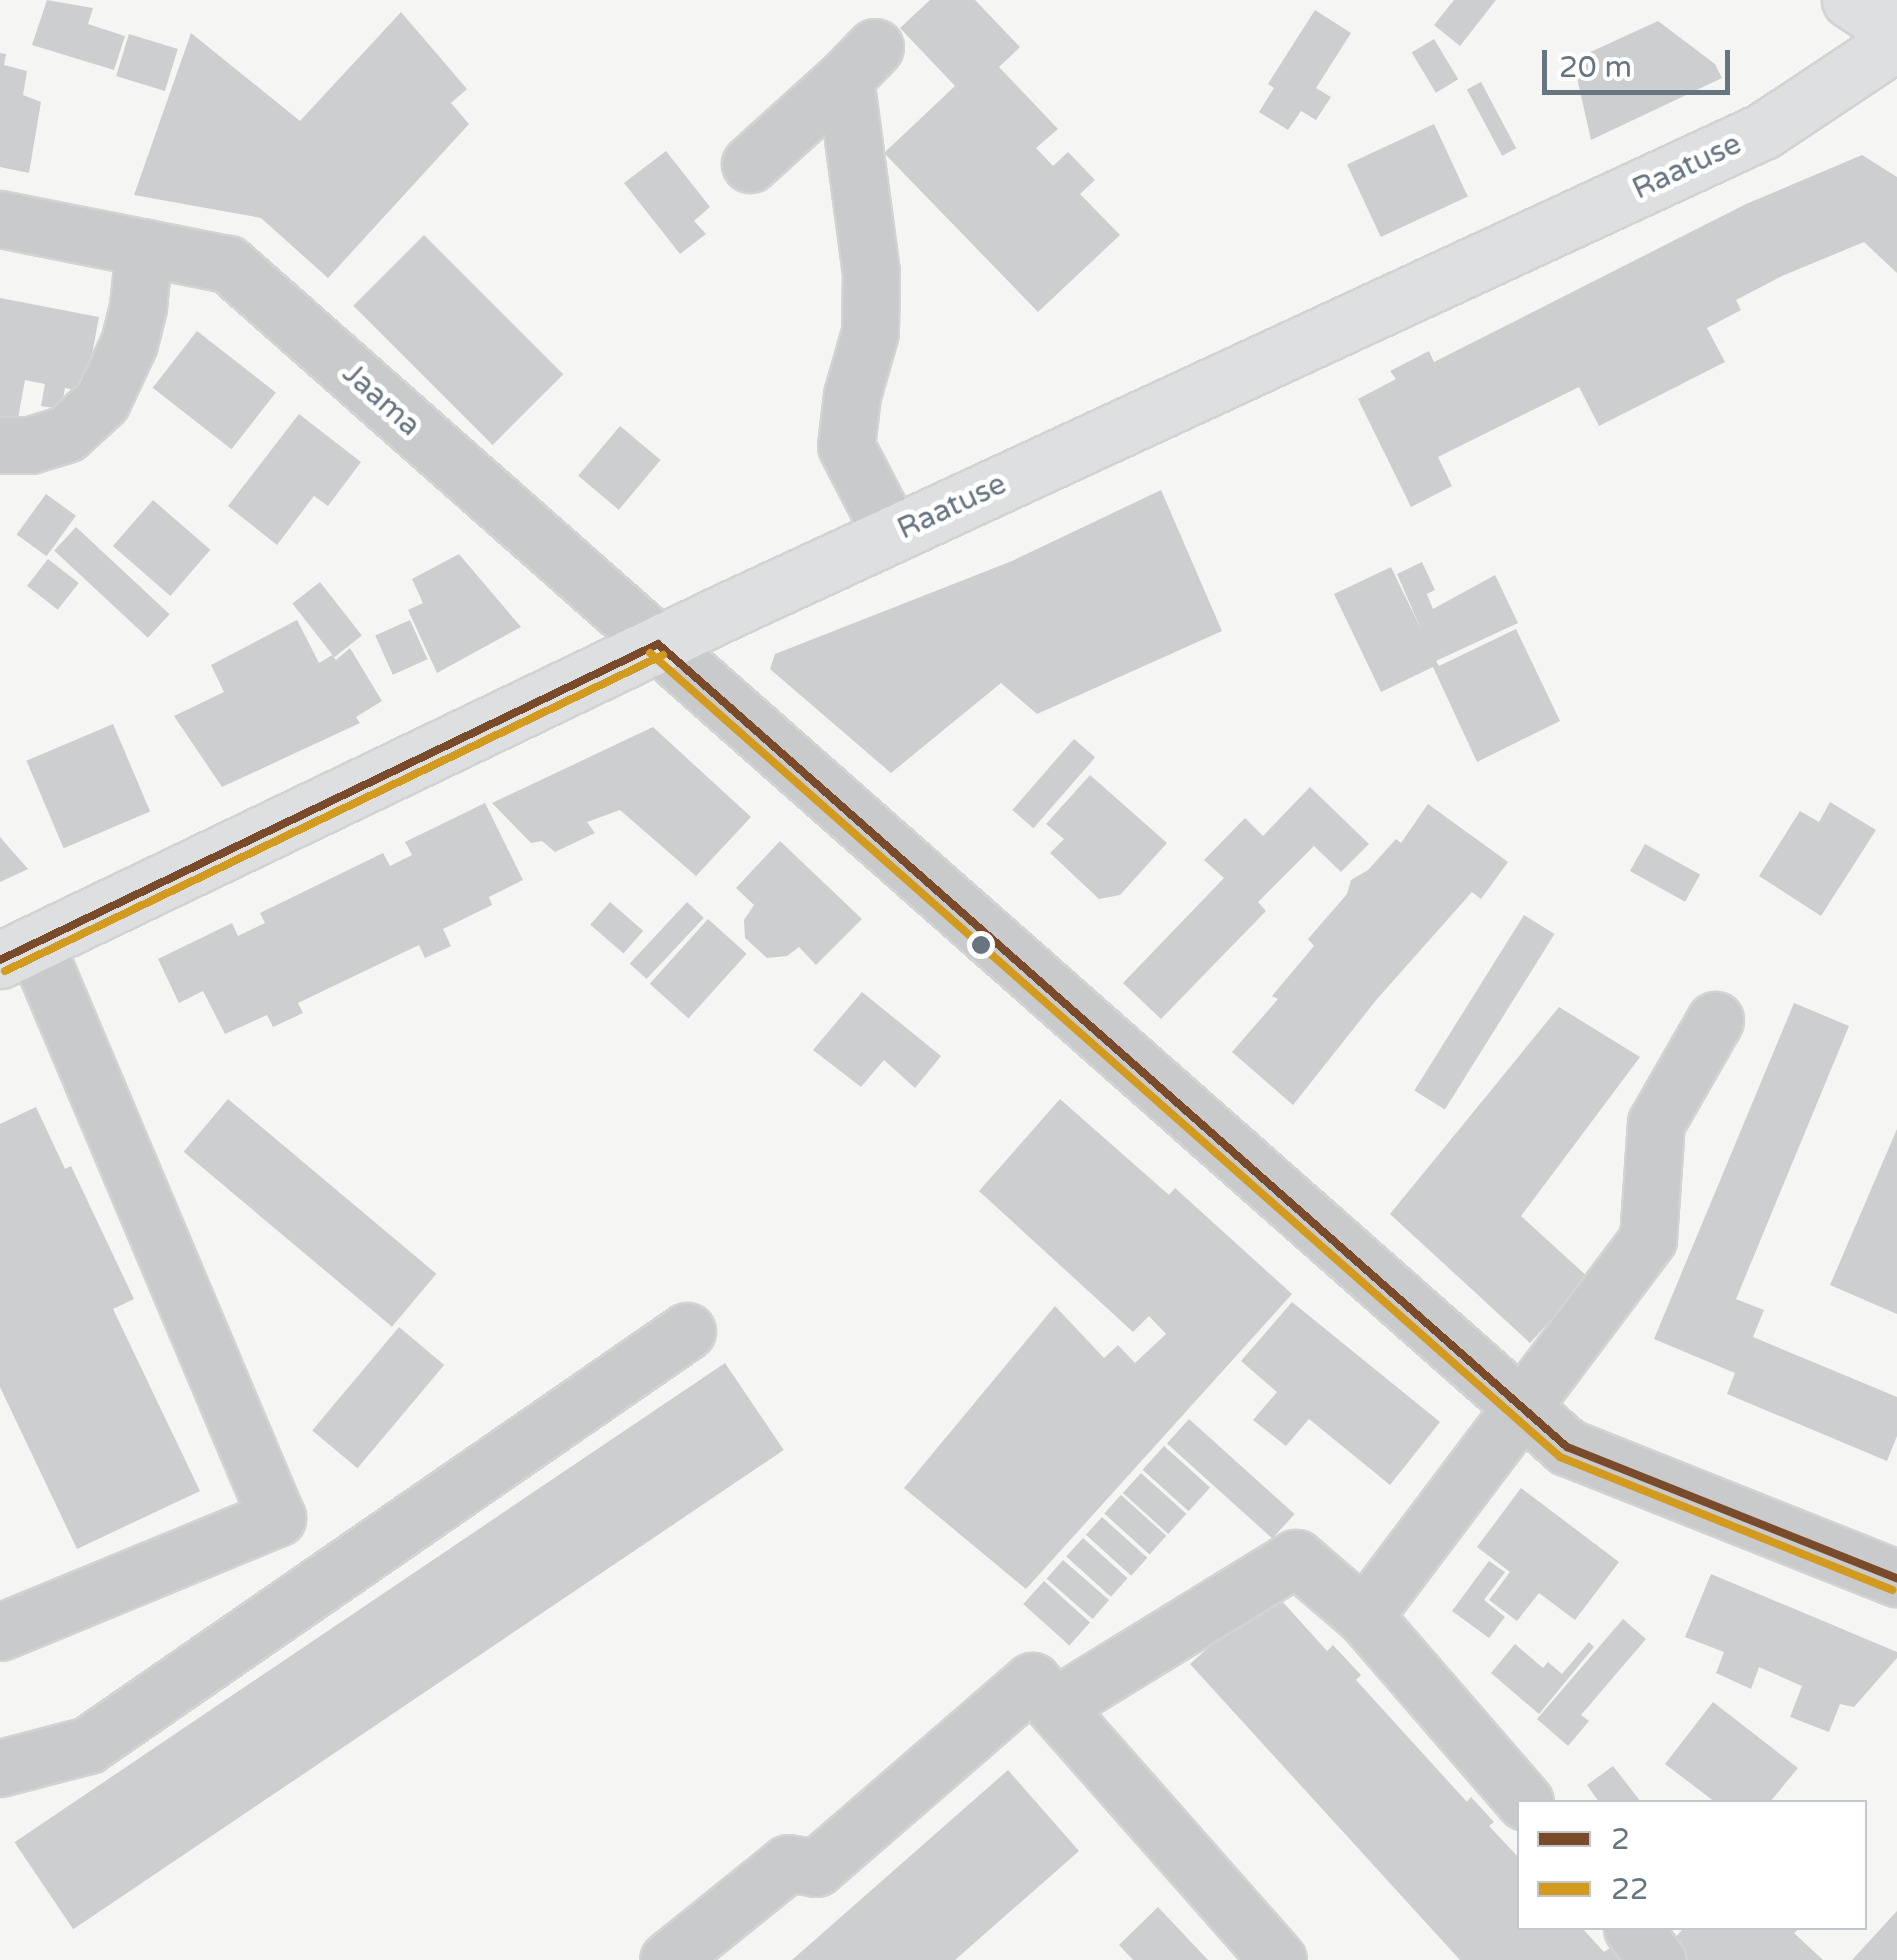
<!DOCTYPE html>
<html>
<head>
<meta charset="utf-8">
<style>
	body { margin:0 }
	#map { position:relative; width:1897px; height:1960px; overflow:hidden; background:#f5f5f4; font-family:"Varela Round",sans-serif }
	div>[style] { position:absolute }
	[style*='--x'] { left:calc(var(--x)*1px); top:calc(var(--y)*1px); width:calc(var(--w)*1px); rotate:calc(var(--a)*1deg) }
	.building>* { inset:0; background:#cdcecf; transform-origin:0 0 }
	.roads { filter:drop-shadow(2px 0 #d2d3d3) drop-shadow(-2px 0 #d2d3d3) drop-shadow(0 2px #d2d3d3) drop-shadow(0 -2px #d2d3d3) }
	.minor>* { height:55px; margin:-27.5px; padding:0 27.5px; transform-origin:27.5px; border-radius:27.5px; background:#c9cacb }
	.major>* { height:55px; margin:-27.5px; padding:0 27.5px; transform-origin:27.5px; border-radius:27.5px; background:#dedfe0 }
	.bus-1>* { height:8px; margin:-4px; padding:0 4px; transform-origin:4px; border-radius:4px; background:#7a4b2a }
	.bus-2>* { height:8px; margin:-4px; padding:0 4px; transform-origin:4px; border-radius:4px; background:#d39a20 }
	.dots>* { width:28px; height:28px; translate:-50% -50%; box-sizing:border-box; border:5px solid #fff; border-radius:50% }
	span { translate:-50% -50%; white-space:nowrap; text-align:center; line-height:1.15; -webkit-text-stroke:10px #fff; paint-order:stroke }
	.street-label { font-size:30px; color:#677581 }
	.legend { position:absolute; left:1517px; top:1800px; width:350px; height:130px; box-sizing:border-box; background:#fff; border:2px solid #c2c8cd; margin:0; padding:12px 18px; list-style:none; font-size:30px; color:#677581 }
	.legend li { display:flex; align-items:center; gap:20px; height:50px }
	.legend b { width:50px; border:2px solid #c2c8cd }
	.scale { position:absolute; left:1542px; top:50px; width:188px; height:45px; box-sizing:border-box; border:5px solid #677581; border-top:0; padding-left:12px; font-size:30px; line-height:35px; white-space:nowrap; color:#677581; -webkit-text-stroke:8px #fff; paint-order:stroke }
</style>
</head>
<body>
<div id="map">
	<div class="building">
		<i style="clip-path:polygon(47px 0,93px 8px,88px 24px,125px 36px,114px 70px,32px 45px)"></i>
		<i style="clip-path:polygon(930px 0,975px 0,1020px 47px,999px 67px,1058px 129px,1036px 148px,1053px 166px,1068px 152px,1095px 180px,1080px 194px,1120px 235px,1038px 312px,884px 153px,955px 86px,900px 28px)"></i>
		<i style="clip-path:polygon(1454px 0,1496px 0,1460px 46px,1434px 25px)"></i>
		<i style="clip-path:polygon(1315px 10px,1351px 33px,1316px 88px,1331px 97px,1316px 120px,1301px 111px,1288px 130px,1259px 112px,1274px 88px,1268px 84px)"></i>
		<i style="clip-path:polygon(401px 12px,467px 89px,451px 103px,469px 124px,328px 278px,261px 218px,134px 195px,191px 33px,300px 121px)"></i>
		<i style="clip-path:polygon(1658px 21px,1715px 64px,1722px 78px,1591px 140px,1573px 60px)"></i>
		<i style="left:129px;top:34px;width:51px;height:44px;rotate:17deg"></i>
		<i style="left:1434px;top:39px;width:47px;height:26px;rotate:59deg"></i>
		<i style="clip-path:polygon(0 53px,6px 54px,4px 65px,27px 71px,23px 95px,41px 102px,29px 173px,0 167px)"></i>
		<i style="left:1481px;top:82px;width:75px;height:16px;rotate:62deg"></i>
		<i style="left:1434px;top:124px;width:80px;height:96px;rotate:65deg"></i>
		<i style="clip-path:polygon(666px 151px,710px 207px,694px 221px,706px 234px,680px 254px,624px 183px)"></i>
		<i style="clip-path:polygon(1862px 155px,1897px 177px,1897px 273px,1864px 242px,1782px 276px,1736px 300px,1741px 310px,1707px 328px,1725px 362px,1599px 426px,1579px 387px,1438px 457px,1452px 486px,1411px 507px,1358px 399px,1396px 379px,1390px 371px,1429px 351px,1434px 362px,1746px 204px)"></i>
		<i style="left:424px;top:235px;width:197px;height:100px;rotate:45deg"></i>
		<i style="clip-path:polygon(0 298px,99px 317px,85px 392px,65px 388px,61px 409px,41px 406px,45px 384px,25px 380px,17px 424px,0 420px)"></i>
		<i style="left:197px;top:331px;width:100px;height:72px;rotate:38deg"></i>
		<i style="clip-path:polygon(299px 414px,361px 462px,328px 506px,314px 496px,277px 545px,228px 506px)"></i>
		<i style="left:620px;top:426px;width:53px;height:65px;rotate:40deg"></i>
		<i style="clip-path:polygon(1161px 490px,1222px 631px,1037px 714px,1001px 683px,891px 773px,770px 669px,775px 654px,1012px 561px)"></i>
		<i style="left:46px;top:494px;width:37px;height:50px;rotate:36deg"></i>
		<i style="left:153px;top:500px;width:76px;height:61px;rotate:41deg"></i>
		<i style="left:76px;top:527px;width:128px;height:32px;rotate:43deg"></i>
		<i style="clip-path:polygon(459px 554px,521px 627px,437px 673px,408px 610px,423px 603px,412px 579px)"></i>
		<i style="left:48px;top:559px;width:39px;height:34px;rotate:38deg"></i>
		<i style="clip-path:polygon(1422px 562px,1435px 590px,1427px 594px,1433px 609px,1495px 575px,1518px 623px,1436px 661px,1439px 666px,1516px 629px,1560px 721px,1477px 762px,1433px 667px,1381px 692px,1334px 594px,1391px 567px,1421px 629px,1397px 574px)"></i>
		<i style="left:320px;top:582px;width:68px;height:35px;rotate:52deg"></i>
		<i style="clip-path:polygon(297px 620px,319px 663px,332px 655px,336px 660px,350px 648px,382px 701px,356px 717px,360px 723px,222px 787px,174px 716px,224px 692px,211px 665px)"></i>
		<i style="left:410px;top:620px;width:43px;height:38px;rotate:66deg"></i>
		<i style="left:113px;top:724px;width:95px;height:94px;rotate:67deg"></i>
		<i style="clip-path:polygon(653px 727px,751px 817px,696px 876px,620px 810px,587px 822px,595px 833px,555px 852px,542px 841px,531px 843px,492px 803px)"></i>
		<i style="left:1074px;top:739px;width:28px;height:94px;rotate:41deg"></i>
		<i style="clip-path:polygon(1090px 775px,1167px 843px,1120px 895px,1099px 899px,1050px 853px,1064px 839px,1046px 824px)"></i>
		<i style="clip-path:polygon(1310px 787px,1369px 844px,1341px 872px,1314px 846px,1258px 902px,1266px 911px,1161px 1019px,1123px 983px,1224px 878px,1204px 860px,1245px 818px,1263px 836px)"></i>
		<i style="clip-path:polygon(1830px 802px,1876px 830px,1821px 916px,1759px 876px,1800px 811px,1819px 822px)"></i>
		<i style="clip-path:polygon(485px 803px,523px 880px,489px 897px,492px 905px,443px 929px,451px 946px,425px 958px,419px 945px,298px 1003px,303px 1013px,273px 1027px,267px 1015px,225px 1034px,203px 991px,179px 1003px,158px 959px,232px 923px,238px 936px,265px 923px,260px 913px,383px 853px,390px 866px,412px 855px,405px 842px)"></i>
		<i style="clip-path:polygon(1428px 804px,1508px 862px,1481px 899px,1472px 892px,1377px 999px,1293px 1105px,1232px 1052px,1278px 999px,1272px 996px,1314px 946px,1308px 939px,1347px 894px,1351px 880px,1368px 870px,1396px 839px,1401px 843px)"></i>
		<i style="clip-path:polygon(0 837px,28px 869px,0 882px)"></i>
		<i style="clip-path:polygon(780px 841px,862px 919px,816px 965px,799px 947px,787px 956px,767px 958px,745px 938px,744px 920px,754px 905px,736px 888px)"></i>
		<i style="left:1645px;top:844px;width:63px;height:31px;rotate:29deg"></i>
		<i style="left:610px;top:902px;width:44px;height:30px;rotate:41deg"></i>
		<i style="left:687px;top:902px;width:23px;height:84px;rotate:43deg"></i>
		<i style="left:1524px;top:915px;width:36px;height:207px;rotate:32deg"></i>
		<i style="left:708px;top:919px;width:52px;height:87px;rotate:42deg"></i>
		<i style="clip-path:polygon(862px 992px,941px 1056px,915px 1088px,884px 1060px,861px 1087px,813px 1050px)"></i>
		<i style="clip-path:polygon(1794px 1003px,1849px 1026px,1736px 1299px,1764px 1310px,1753px 1337px,1897px 1397px,1897px 1436px,1887px 1461px,1727px 1394px,1735px 1373px,1654px 1339px)"></i>
		<i style="clip-path:polygon(1559px 1007px,1640px 1057px,1521px 1216px,1589px 1278px,1530px 1343px,1390px 1214px)"></i>
		<i style="left:228px;top:1099px;width:272px;height:69px;rotate:40deg"></i>
		<i style="clip-path:polygon(1060px 1099px,1169px 1195px,1175px 1188px,1292px 1294px,1026px 1589px,904px 1488px,1055px 1306px,1104px 1358px,1118px 1345px,1135px 1363px,1166px 1334px,1149px 1316px,1133px 1332px,979px 1191px)"></i>
		<i style="clip-path:polygon(36px 1107px,65px 1169px,71px 1166px,134px 1299px,113px 1309px,200px 1491px,77px 1549px,0 1387px,0 1124px)"></i>
		<i style="clip-path:polygon(1897px 1129px,1897px 1314px,1830px 1285px)"></i>
		<i style="clip-path:polygon(1292px 1302px,1440px 1422px,1390px 1485px,1309px 1419px,1286px 1446px,1253px 1420px,1277px 1392px,1241px 1361px)"></i>
		<i style="left:399px;top:1327px;width:59px;height:135px;rotate:40deg"></i>
		<i style="left:725px;top:1363px;width:105px;height:857px;rotate:56deg"></i>
		<i style="left:1189px;top:1419px;width:142px;height:33px;rotate:42deg"></i>
		<i style="left:1164px;top:1446px;width:62px;height:32px;rotate:42deg"></i>
		<i style="left:1141px;top:1473px;width:61px;height:27px;rotate:42deg"></i>
		<i style="clip-path:polygon(1521px 1488px,1619px 1562px,1575px 1620px,1539px 1593px,1517px 1621px,1489px 1600px,1510px 1572px,1477px 1547px)"></i>
		<i style="left:1121px;top:1495px;width:61px;height:25px;rotate:42deg"></i>
		<i style="left:1102px;top:1517px;width:61px;height:24px;rotate:42deg"></i>
		<i style="left:1083px;top:1538px;width:60px;height:25px;rotate:42deg"></i>
		<i style="left:1063px;top:1560px;width:61px;height:25px;rotate:41deg"></i>
		<i style="clip-path:polygon(1489px 1561px,1505px 1572px,1484px 1600px,1505px 1617px,1489px 1638px,1452px 1611px)"></i>
		<i style="clip-path:polygon(1711px 1574px,1897px 1652px,1897px 1658px,1854px 1707px,1840px 1704px,1829px 1732px,1790px 1717px,1802px 1686px,1759px 1667px,1751px 1689px,1716px 1673px,1724px 1652px,1685px 1637px)"></i>
		<i style="left:1044px;top:1581px;width:62px;height:31px;rotate:42deg"></i>
		<i style="clip-path:polygon(1272px 1590px,1327px 1651px,1333px 1645px,1361px 1675px,1356px 1680px,1467px 1802px,1471px 1797px,1494px 1822px,1489px 1826px,1520px 1859px,1520px 1928px,1582px 1928px,1604px 1952px,1610px 1948px,1621px 1960px,1460px 1960px,1190px 1664px)"></i>
		<i style="clip-path:polygon(1623px 1619px,1646px 1639px,1581px 1715px,1589px 1721px,1568px 1746px,1537px 1719px)"></i>
		<i style="clip-path:polygon(1589px 1642px,1594px 1647px,1539px 1714px,1491px 1673px,1515px 1644px,1543px 1668px,1548px 1662px,1562px 1674px)"></i>
		<i style="clip-path:polygon(1713px 1702px,1798px 1768px,1770px 1802px,1715px 1802px,1665px 1764px)"></i>
		<i style="clip-path:polygon(1613px 1766px,1641px 1802px,1599px 1802px,1587px 1785px)"></i>
		<i style="clip-path:polygon(1008px 1770px,1079px 1851px,955px 1960px,792px 1960px)"></i>
		<i style="clip-path:polygon(1158px 1907px,1208px 1960px,1133px 1960px,1119px 1945px)"></i>
		<i style="clip-path:polygon(1897px 1911px,1897px 1960px,1852px 1960px)"></i>
		<i style="clip-path:polygon(1684px 1928px,1799px 1928px,1794px 1933px,1823px 1960px,1681px 1960px,1666px 1947px)"></i>
	</div>
	<div class="roads">
		<div class="minor">
			<i style="--x:875;--y:47;--w:43;--a:134.1"></i>
			<i style="--x:845;--y:78;--w:196;--a:82.4"></i>
			<i style="--x:871;--y:272;--w:60;--a:91"></i>
			<i style="--x:870;--y:332;--w:66;--a:105.9"></i>
			<i style="--x:852;--y:395;--w:51;--a:96.7"></i>
			<i style="--x:846;--y:446;--w:100;--a:62.7"></i>
			<i style="--x:750;--y:164;--w:128;--a:-42.2"></i>
			<i style="--x:0;--y:219;--w:232;--a:11.2"></i>
			<i style="--x:228;--y:264;--w:1787;--a:41.46"></i>
			<i style="--x:1567;--y:1447;--w:355;--a:21.7"></i>
			<i style="--x:0;--y:445;--w:30;--a:0"></i>
			<i style="--x:30;--y:445;--w:38;--a:-17"></i>
			<i style="--x:66;--y:434;--w:49;--a:-42.5"></i>
			<i style="--x:102;--y:401;--w:64;--a:-65"></i>
			<i style="--x:129;--y:343;--w:37;--a:-76"></i>
			<i style="--x:138;--y:307;--w:60;--a:-84.3"></i>
			<i style="--x:0;--y:1632;--w:300;--a:-22.4"></i>
			<i style="--x:277;--y:1518;--w:623;--a:-112.86"></i>
			<i style="--x:1055;--y:1706;--w:283;--a:-31.6"></i>
			<i style="--x:1296;--y:1558;--w:89;--a:40.5"></i>
			<i style="--x:0;--y:1768;--w:91;--a:-14.6"></i>
			<i style="--x:88;--y:1745;--w:728;--a:-34.65"></i>
			<i style="--x:1525;--y:1802;--w:246;--a:-130.9"></i>
			<i style="--x:1364;--y:1616;--w:472;--a:-53"></i>
			<i style="--x:1648;--y:1239;--w:116;--a:-86.1"></i>
			<i style="--x:1656;--y:1123;--w:119;--a:-60.2"></i>
			<i style="--x:1632;--y:1928;--w:41;--a:52"></i>
			<i style="--x:668;--y:1960;--w:154;--a:-38.9"></i>
			<i style="--x:788;--y:1863;--w:28;--a:10"></i>
			<i style="--x:816;--y:1868;--w:286;--a:-40.9"></i>
			<i style="--x:1032;--y:1681;--w:372;--a:48.6"></i>
		</div>
		<div class="major">
			<i style="--x:1850;--y:0;--w:56;--a:33.4"></i>
			<i style="--x:0;--y:960;--w:809;--a:-25.65"></i>
			<i style="--x:729;--y:610;--w:1140;--a:-24.86"></i>
			<i style="--x:1763;--y:131;--w:161;--a:-33.6"></i>
		</div>
	</div>
	<div class="bus-1">
		<i style="--x:658;--y:644;--w:1213;--a:41.46"></i>
		<i style="--x:1567;--y:1447;--w:355;--a:21.7"></i>
		<i style="--x:0;--y:960;--w:730;--a:-25.65"></i>
	</div>
	<div class="bus-2">
		<i style="--x:650;--y:653;--w:1214;--a:41.46"></i>
		<i style="--x:1560;--y:1457;--w:358;--a:21.8"></i>
		<i style="--x:5;--y:971;--w:730;--a:-25.65"></i>
	</div>
	<div class="dots">
		<i style="left:981px;top:945px;background:#677581"></i>
	</div>
	<div class="street-label">
		<span style="left:1687px;top:167px;rotate:-25deg">Raatuse</span>
		<span style="left:381px;top:400px;rotate:42deg">Jaama</span>
		<span style="left:952px;top:507px;rotate:-25deg">Raatuse</span>
	</div>
	<ul class="legend">
	<li><b style="height:12px;background:#7a4b2a"></b>2</li>
	<li><b style="height:12px;background:#d39a20"></b>22</li>
	</ul>
	<div class="scale">20 m</div>
</div>
</body>
</html>
